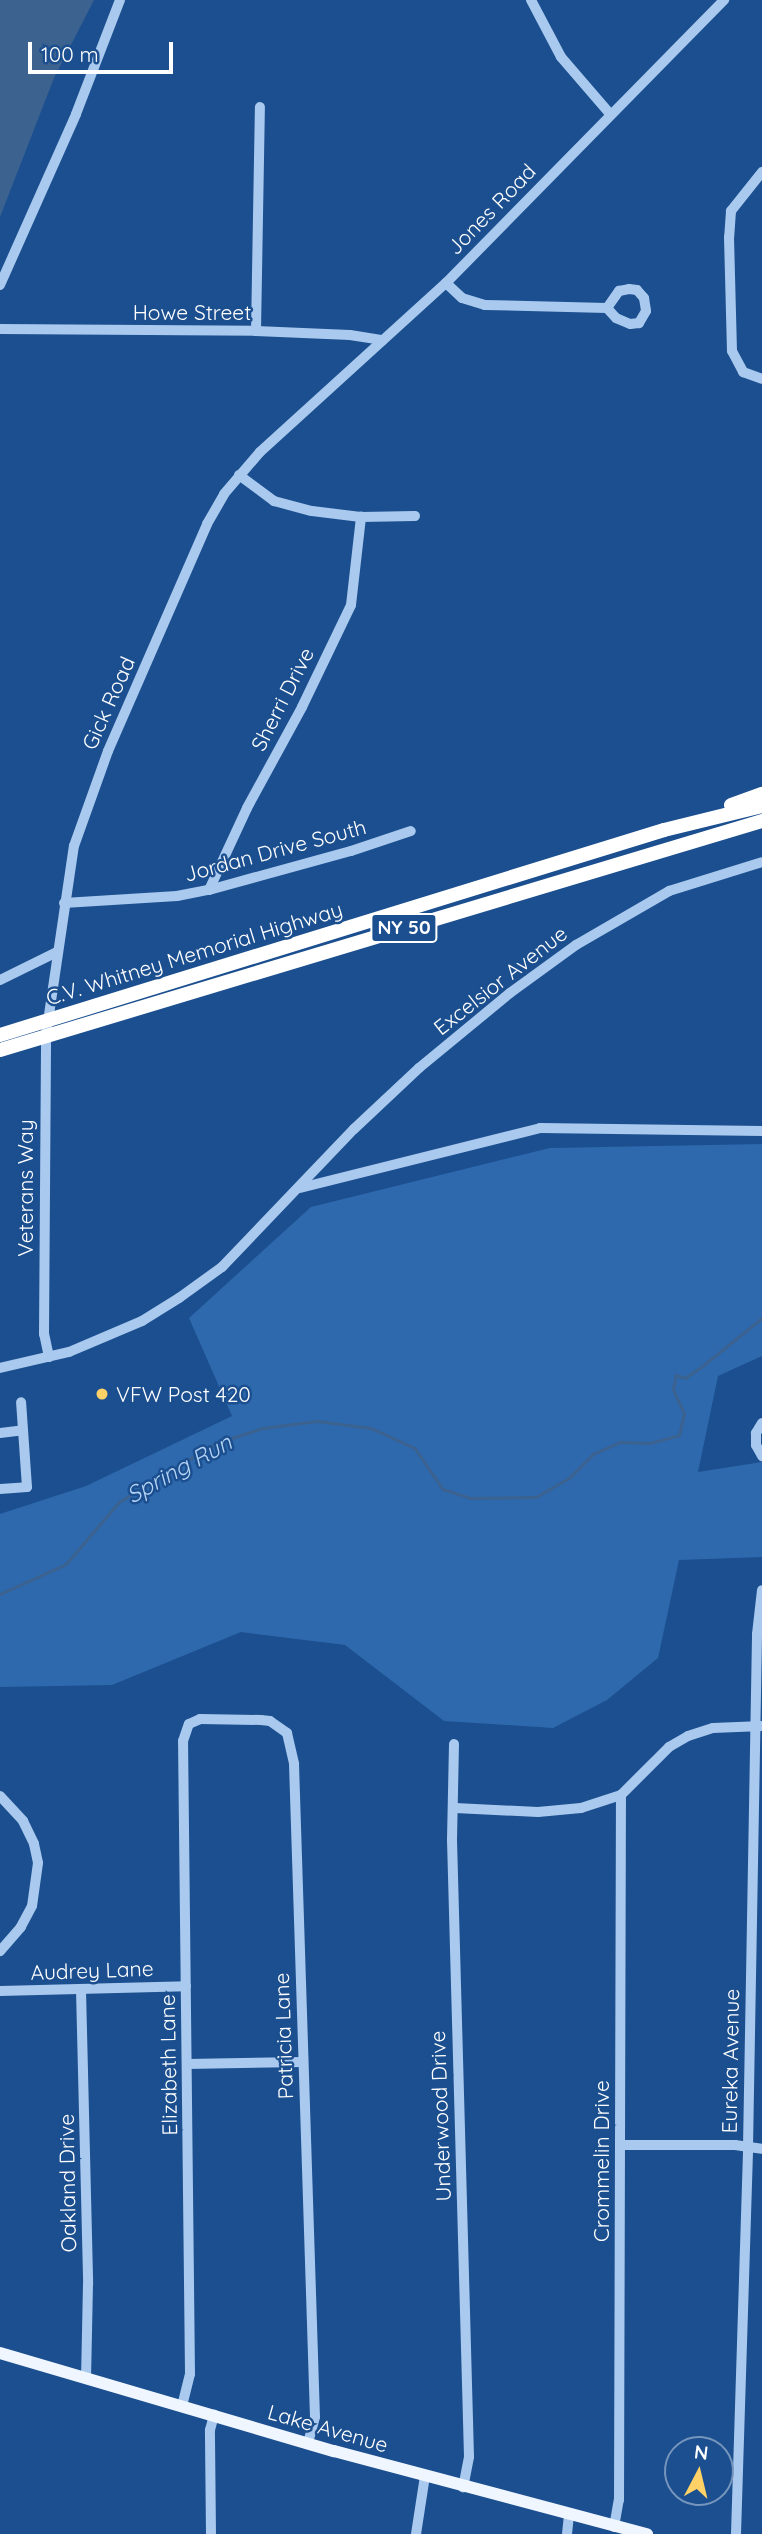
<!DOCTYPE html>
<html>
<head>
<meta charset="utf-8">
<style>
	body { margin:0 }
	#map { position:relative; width:762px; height:2534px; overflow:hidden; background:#1b4f8f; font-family:Quicksand,sans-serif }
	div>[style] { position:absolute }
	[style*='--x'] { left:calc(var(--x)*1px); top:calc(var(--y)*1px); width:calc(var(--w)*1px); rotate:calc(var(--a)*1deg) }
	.green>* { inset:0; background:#2e69ad }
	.water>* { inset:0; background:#3c6290 }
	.stream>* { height:2.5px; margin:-1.25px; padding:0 1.25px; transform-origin:1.25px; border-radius:1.25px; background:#3c6290 }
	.minor>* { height:10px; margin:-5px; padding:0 5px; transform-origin:5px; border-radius:5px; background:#a9c9ee }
	.major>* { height:12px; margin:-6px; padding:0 6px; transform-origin:6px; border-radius:6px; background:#f0f6ff }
	.highway>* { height:14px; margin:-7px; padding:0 7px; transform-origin:7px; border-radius:7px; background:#fff }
	.dots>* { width:19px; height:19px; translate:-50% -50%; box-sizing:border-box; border:4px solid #1b4f8f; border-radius:50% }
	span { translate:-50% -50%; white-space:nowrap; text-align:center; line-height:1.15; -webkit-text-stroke:5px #1b4f8f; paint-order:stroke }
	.shield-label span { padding:2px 5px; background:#1b4f8f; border:2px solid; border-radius:5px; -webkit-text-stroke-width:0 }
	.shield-label { font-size:19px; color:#fff; font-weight:700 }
	.street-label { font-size:21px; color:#fff }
	.poi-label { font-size:21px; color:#fff }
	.left { translate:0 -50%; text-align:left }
	.water-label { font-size:23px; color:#b5d3f5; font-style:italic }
	.north { position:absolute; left:664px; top:2436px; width:70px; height:70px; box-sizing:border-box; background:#1b4f8f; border:2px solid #7695bc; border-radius:50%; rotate:7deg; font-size:19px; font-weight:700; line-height:28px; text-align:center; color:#fff }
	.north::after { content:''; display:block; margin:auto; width:24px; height:32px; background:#ffd166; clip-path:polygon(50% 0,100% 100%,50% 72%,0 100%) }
	.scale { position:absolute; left:28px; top:42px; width:145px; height:32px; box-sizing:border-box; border:4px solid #fff; border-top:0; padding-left:9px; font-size:21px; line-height:24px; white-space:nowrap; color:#fff; -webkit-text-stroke:5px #1b4f8f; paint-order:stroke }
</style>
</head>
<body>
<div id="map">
	<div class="green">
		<i style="clip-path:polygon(762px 1144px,762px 1356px,718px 1376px,698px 1472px,762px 1462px,762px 1557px,679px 1560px,658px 1658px,607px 1700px,553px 1728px,444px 1721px,345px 1645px,241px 1632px,112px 1685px,0 1687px,0 1514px,86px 1486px,232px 1416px,189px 1318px,311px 1207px,550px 1148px)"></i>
	</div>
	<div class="water">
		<i style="clip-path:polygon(0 0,94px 0,54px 78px,0 217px)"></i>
	</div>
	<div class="stream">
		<i style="--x:0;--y:1594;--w:72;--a:-24.4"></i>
		<i style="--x:66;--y:1564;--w:82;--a:-49.5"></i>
		<i style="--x:119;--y:1502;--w:114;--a:-31.3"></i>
		<i style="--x:216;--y:1443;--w:49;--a:-17.7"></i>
		<i style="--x:263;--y:1428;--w:54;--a:-7.4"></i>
		<i style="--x:317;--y:1421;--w:54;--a:7.4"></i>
		<i style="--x:371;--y:1428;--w:48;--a:24.4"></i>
		<i style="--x:415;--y:1448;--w:50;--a:55.7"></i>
		<i style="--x:443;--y:1489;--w:29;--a:18"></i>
		<i style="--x:471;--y:1498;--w:65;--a:-0.9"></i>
		<i style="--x:536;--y:1497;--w:38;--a:-30"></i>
		<i style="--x:569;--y:1478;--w:34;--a:-45"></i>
		<i style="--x:593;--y:1454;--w:30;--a:-24"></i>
		<i style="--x:620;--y:1442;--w:30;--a:2"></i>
		<i style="--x:650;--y:1443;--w:30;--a:-15"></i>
		<i style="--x:679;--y:1435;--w:22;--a:-77"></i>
		<i style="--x:684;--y:1414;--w:27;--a:-114"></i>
		<i style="--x:673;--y:1389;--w:14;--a:-78"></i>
		<i style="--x:676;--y:1375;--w:9;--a:18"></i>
		<i style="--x:685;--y:1378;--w:18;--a:-34"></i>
		<i style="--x:700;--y:1368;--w:80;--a:-38.9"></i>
	</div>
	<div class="minor">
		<i style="--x:531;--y:0;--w:64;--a:62.2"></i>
		<i style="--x:561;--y:57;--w:75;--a:49.3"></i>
		<i style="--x:762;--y:172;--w:50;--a:128.5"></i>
		<i style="--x:731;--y:211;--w:26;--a:94"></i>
		<i style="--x:729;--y:237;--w:114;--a:88.5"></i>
		<i style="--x:732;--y:351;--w:24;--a:62"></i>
		<i style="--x:743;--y:372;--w:20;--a:20"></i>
		<i style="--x:446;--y:283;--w:22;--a:43"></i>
		<i style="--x:462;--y:298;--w:24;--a:17"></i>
		<i style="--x:485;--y:305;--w:122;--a:1.4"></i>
		<i style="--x:0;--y:285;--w:187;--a:-66"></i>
		<i style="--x:76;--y:114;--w:122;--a:-68.9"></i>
		<i style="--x:629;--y:289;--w:8;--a:7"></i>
		<i style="--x:637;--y:290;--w:11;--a:49"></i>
		<i style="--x:644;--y:298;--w:13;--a:81"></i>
		<i style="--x:646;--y:311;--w:14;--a:120"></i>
		<i style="--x:639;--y:323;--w:9;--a:174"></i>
		<i style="--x:630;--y:324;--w:15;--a:-157"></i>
		<i style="--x:616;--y:318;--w:13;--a:-132"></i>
		<i style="--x:607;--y:308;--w:21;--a:-55"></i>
		<i style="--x:619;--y:291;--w:10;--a:-11"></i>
		<i style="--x:0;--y:329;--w:256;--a:0.4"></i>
		<i style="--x:256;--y:331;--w:94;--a:2.4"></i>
		<i style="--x:350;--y:335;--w:33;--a:9"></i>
		<i style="--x:256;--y:331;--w:224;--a:-89"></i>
		<i style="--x:239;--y:475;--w:44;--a:36.6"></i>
		<i style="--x:274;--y:501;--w:39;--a:15"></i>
		<i style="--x:312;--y:511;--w:49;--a:7"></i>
		<i style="--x:361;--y:517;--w:54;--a:-1.1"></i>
		<i style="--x:209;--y:890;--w:90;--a:-65.1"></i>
		<i style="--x:247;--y:808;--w:115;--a:-61.4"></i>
		<i style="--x:302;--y:707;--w:113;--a:-64.3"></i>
		<i style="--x:351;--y:605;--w:89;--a:-83.5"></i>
		<i style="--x:64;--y:903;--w:113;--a:-3.5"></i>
		<i style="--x:177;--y:896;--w:33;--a:-11"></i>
		<i style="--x:209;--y:890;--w:147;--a:-15.4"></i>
		<i style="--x:351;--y:851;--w:63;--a:-18.4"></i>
		<i style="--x:0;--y:980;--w:64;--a:-26.2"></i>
		<i style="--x:300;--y:1188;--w:247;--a:-14"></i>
		<i style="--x:540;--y:1128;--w:222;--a:0.8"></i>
		<i style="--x:49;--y:1357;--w:24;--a:-102"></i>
		<i style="--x:44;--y:1334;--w:299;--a:-89.6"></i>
		<i style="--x:46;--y:1035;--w:191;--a:-81.6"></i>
		<i style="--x:74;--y:846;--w:101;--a:-70.3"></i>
		<i style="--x:108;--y:751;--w:248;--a:-66.4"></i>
		<i style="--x:207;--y:524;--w:34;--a:-60"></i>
		<i style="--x:224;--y:494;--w:55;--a:-49.4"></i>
		<i style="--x:260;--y:452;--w:251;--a:-42.3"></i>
		<i style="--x:446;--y:283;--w:397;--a:-45.5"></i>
		<i style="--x:0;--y:1368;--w:71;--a:-13.1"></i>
		<i style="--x:69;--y:1352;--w:79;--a:-23"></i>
		<i style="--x:142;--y:1321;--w:44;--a:-31.9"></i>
		<i style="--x:179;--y:1298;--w:53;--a:-35.8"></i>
		<i style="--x:222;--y:1267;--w:191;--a:-46.3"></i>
		<i style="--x:354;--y:1129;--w:89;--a:-43.2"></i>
		<i style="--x:419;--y:1068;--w:118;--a:-39.5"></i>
		<i style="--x:510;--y:993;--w:82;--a:-36"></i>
		<i style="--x:576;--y:945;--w:108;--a:-30.1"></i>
		<i style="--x:669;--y:891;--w:97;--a:-17.3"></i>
		<i style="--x:762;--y:1423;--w:12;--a:121"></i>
		<i style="--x:756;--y:1433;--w:12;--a:90"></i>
		<i style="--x:756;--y:1445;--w:13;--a:61"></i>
		<i style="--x:0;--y:1433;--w:23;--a:-7"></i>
		<i style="--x:0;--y:1489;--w:27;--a:-4"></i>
		<i style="--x:27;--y:1487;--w:85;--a:-94"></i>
		<i style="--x:454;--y:1744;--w:96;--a:91.2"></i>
		<i style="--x:452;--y:1840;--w:617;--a:88.42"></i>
		<i style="--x:469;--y:2457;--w:31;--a:101"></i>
		<i style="--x:0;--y:1796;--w:34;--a:47"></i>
		<i style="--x:23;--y:1821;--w:25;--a:64"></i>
		<i style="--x:34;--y:1844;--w:19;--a:78"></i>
		<i style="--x:38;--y:1863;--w:43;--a:97.9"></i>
		<i style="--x:32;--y:1906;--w:24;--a:118"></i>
		<i style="--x:21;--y:1927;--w:32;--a:131"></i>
		<i style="--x:455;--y:1808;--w:83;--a:2.8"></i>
		<i style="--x:538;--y:1812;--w:43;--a:-5.3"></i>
		<i style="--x:581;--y:1808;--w:42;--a:-18"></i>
		<i style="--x:621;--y:1795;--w:68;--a:-45"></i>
		<i style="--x:669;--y:1747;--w:22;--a:-30"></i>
		<i style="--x:688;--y:1736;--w:26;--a:-18"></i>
		<i style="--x:713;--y:1728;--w:49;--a:-2.3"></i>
		<i style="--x:81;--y:1990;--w:294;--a:88.6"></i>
		<i style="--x:88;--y:2284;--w:93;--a:91.2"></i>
		<i style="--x:0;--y:1991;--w:186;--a:-1.5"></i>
		<i style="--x:187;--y:2064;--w:116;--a:-1"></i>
		<i style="--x:621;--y:2145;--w:114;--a:0"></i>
		<i style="--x:735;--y:2145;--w:27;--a:8"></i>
		<i style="--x:182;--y:2406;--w:33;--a:-76"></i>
		<i style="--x:190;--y:2374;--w:633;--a:-90.63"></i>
		<i style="--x:183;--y:1741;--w:18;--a:-71"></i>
		<i style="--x:189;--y:1724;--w:12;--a:-24"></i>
		<i style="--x:200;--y:1719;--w:61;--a:0.9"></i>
		<i style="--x:261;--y:1720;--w:9;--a:6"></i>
		<i style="--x:270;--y:1721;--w:21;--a:35"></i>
		<i style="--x:287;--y:1733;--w:32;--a:77"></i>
		<i style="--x:294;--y:1764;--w:653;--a:88.16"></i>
		<i style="--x:315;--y:2417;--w:27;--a:105"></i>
		<i style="--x:614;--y:2527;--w:27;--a:-80"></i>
		<i style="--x:619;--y:2500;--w:705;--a:-89.84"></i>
		<i style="--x:211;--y:2534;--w:104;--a:-90.6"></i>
		<i style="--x:210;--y:2430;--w:16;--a:-75"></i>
		<i style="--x:416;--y:2534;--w:59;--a:-81.2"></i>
		<i style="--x:567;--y:2534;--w:20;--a:-84"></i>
		<i style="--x:736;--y:2534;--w:387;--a:-88.2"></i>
		<i style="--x:748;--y:2147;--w:513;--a:-88.99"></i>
		<i style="--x:757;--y:1634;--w:44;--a:-83.5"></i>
	</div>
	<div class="major">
		<i style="--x:0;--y:2353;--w:348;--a:16.4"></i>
		<i style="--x:334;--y:2451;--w:324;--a:14.9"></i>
	</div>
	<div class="highway">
		<i style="--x:731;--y:805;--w:33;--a:-20"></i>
		<i style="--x:0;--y:1035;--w:695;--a:-17.16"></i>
		<i style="--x:664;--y:830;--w:101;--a:-13.8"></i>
		<i style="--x:0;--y:1050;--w:796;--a:-16.73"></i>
	</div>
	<div class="dots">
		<i style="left:102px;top:1394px;background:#ffd166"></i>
	</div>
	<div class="shield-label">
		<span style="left:404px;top:928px">NY 50</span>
	</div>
	<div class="street-label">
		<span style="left:491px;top:209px;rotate:-46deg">Jones Road</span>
		<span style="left:192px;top:312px">Howe Street</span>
		<span style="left:282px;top:699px;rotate:-63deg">Sherri Drive</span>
		<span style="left:108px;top:703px;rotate:-66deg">Gick Road</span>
		<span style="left:275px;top:850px;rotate:-15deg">Jordan Drive South</span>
		<span style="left:194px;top:953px;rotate:-17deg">C.V. Whitney Memorial Highway</span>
		<span style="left:500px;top:980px;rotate:-38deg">Excelsior Avenue</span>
		<span style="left:25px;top:1188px;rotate:-90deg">Veterans Way</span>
		<span style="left:92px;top:1970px;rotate:-2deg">Audrey Lane</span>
		<span style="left:283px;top:2036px;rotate:-92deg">Patricia Lane</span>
		<span style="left:730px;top:2061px;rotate:-89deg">Eureka Avenue</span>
		<span style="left:168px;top:2065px;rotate:-91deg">Elizabeth Lane</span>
		<span style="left:440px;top:2116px;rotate:-92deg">Underwood Drive</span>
		<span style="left:601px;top:2161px;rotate:-90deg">Crommelin Drive</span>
		<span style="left:67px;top:2183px;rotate:-91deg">Oakland Drive</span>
		<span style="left:328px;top:2428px;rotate:16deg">Lake Avenue</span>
	</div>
	<div class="poi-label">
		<span class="left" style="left:116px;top:1394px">VFW Post 420</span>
	</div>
	<div class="water-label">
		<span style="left:179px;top:1469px;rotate:-29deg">Spring Run</span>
	</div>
	<div class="north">N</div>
	<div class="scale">100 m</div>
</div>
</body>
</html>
